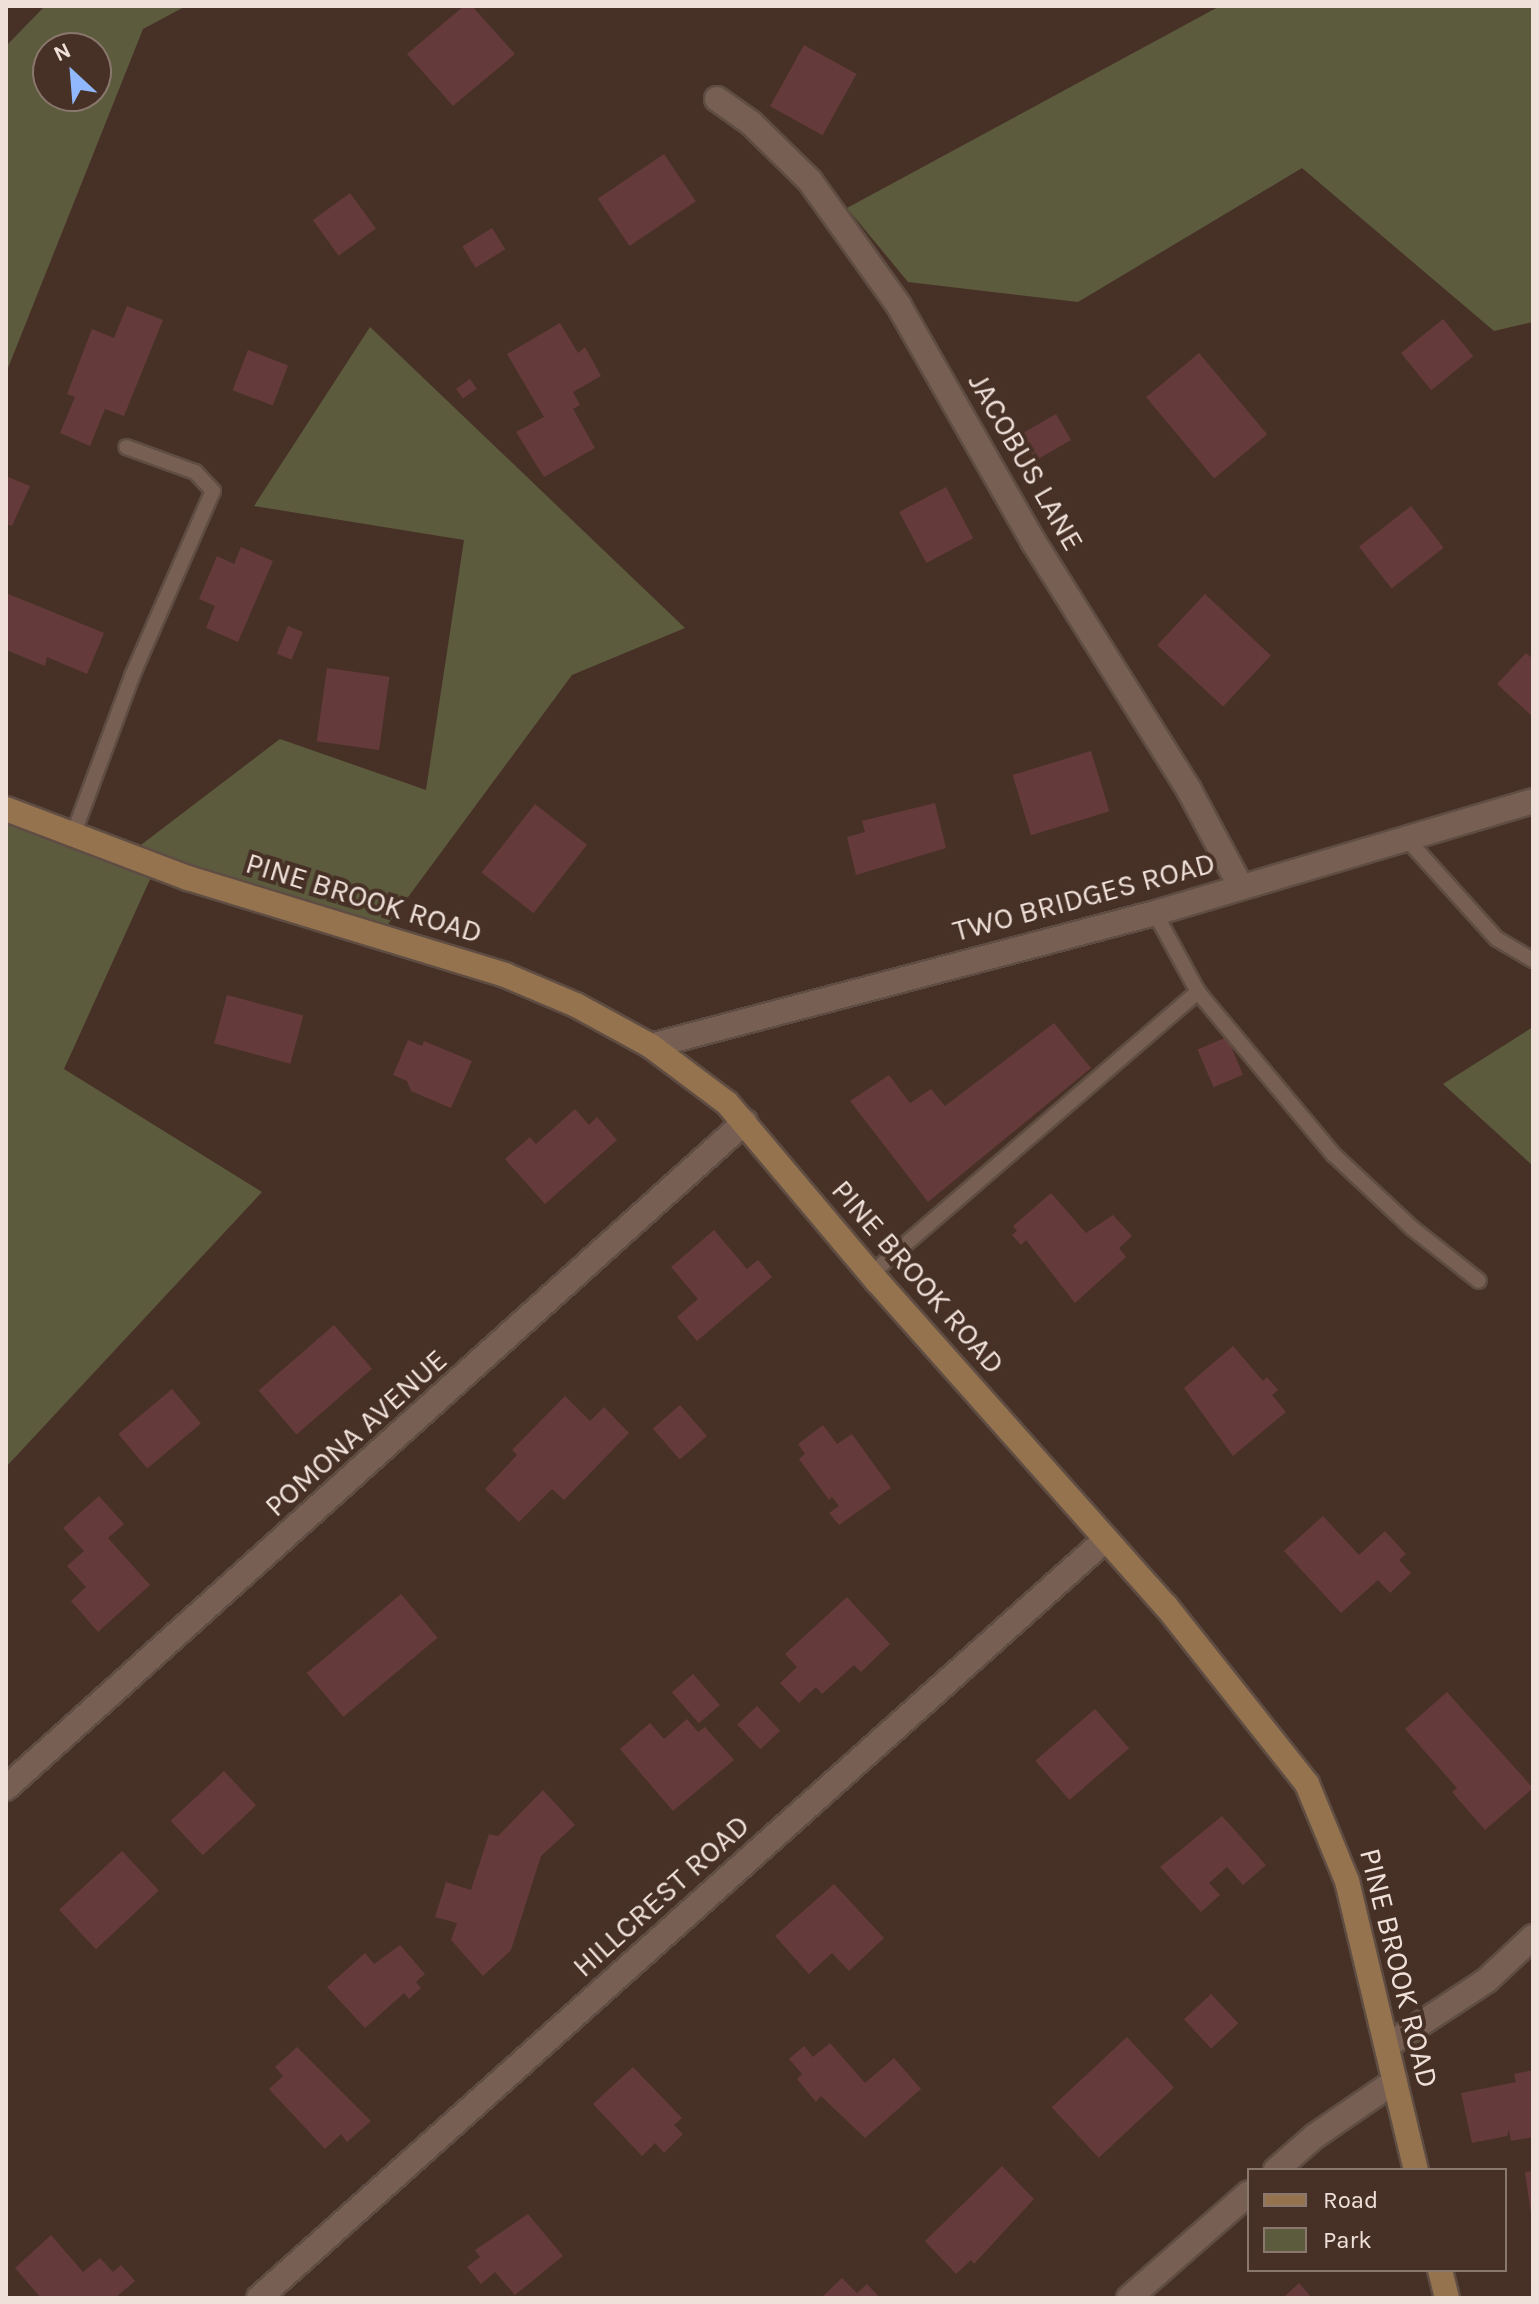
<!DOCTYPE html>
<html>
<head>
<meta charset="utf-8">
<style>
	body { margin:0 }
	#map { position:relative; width:1539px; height:2304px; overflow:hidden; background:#473126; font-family:Karla,sans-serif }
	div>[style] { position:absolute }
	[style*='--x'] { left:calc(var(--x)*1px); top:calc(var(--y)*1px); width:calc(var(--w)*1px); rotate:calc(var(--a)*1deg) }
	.green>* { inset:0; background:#5c5b3e }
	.building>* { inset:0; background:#653a3b; transform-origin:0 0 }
	.roads { filter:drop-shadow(2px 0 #5f4d43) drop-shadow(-2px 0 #5f4d43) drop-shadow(0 2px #5f4d43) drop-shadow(0 -2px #5f4d43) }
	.lane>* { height:14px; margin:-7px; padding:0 7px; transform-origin:7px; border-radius:7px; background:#785f53 }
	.street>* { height:24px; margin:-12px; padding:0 12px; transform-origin:12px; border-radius:12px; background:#785f53 }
	.secondary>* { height:24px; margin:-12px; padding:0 12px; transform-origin:12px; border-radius:12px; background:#95734e }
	span { translate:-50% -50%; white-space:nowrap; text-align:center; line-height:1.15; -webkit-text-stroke:8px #473126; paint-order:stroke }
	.street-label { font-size:30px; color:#efe0d9 }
	.frame { position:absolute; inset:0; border:8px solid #efe0d9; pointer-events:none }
	.legend { position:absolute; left:1247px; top:2168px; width:260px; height:104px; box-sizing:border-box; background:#473126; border:2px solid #8a776e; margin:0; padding:10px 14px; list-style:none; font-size:24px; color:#efe0d9 }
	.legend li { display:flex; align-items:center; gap:16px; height:40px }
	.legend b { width:40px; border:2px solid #8a776e }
	.north { position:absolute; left:32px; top:32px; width:80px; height:80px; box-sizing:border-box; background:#473126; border:2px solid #8a776e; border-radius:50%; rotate:334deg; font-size:22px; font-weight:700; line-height:32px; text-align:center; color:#efe0d9 }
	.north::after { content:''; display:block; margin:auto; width:28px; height:36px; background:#91b8fd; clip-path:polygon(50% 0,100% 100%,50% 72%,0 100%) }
</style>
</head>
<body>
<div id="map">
	<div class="green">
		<i style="clip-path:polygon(evenodd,45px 6px,186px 6px,143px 29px,6px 373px,6px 46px,45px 6px,48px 48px,96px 48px,96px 96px,48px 96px,48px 48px)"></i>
		<i style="clip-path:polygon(1220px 6px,1533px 6px,1533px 322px,1494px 331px,1302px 168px,1078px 302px,908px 282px,847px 208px)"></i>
		<i style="clip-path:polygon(370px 327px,685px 628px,572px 675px,383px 931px,157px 864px,64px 1069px,262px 1192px,6px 1467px,6px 807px,129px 854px,280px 739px,426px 790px,464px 540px,254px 506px)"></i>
		<i style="clip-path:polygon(1533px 1027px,1533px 1166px,1443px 1084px)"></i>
	</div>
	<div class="building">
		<i style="clip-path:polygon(464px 6px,472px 6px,515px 54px,453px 106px,407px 54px)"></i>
		<i style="left:804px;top:45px;width:60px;height:70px;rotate:29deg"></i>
		<i style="left:664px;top:154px;width:57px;height:80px;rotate:56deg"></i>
		<i style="left:350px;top:193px;width:44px;height:46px;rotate:54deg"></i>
		<i style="left:492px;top:228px;width:25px;height:35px;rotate:58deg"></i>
		<i style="clip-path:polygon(127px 306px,163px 320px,124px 416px,105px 409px,90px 446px,60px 433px,75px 397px,67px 394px,92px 329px,114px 338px)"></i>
		<i style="left:1443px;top:319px;width:48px;height:54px;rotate:51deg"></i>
		<i style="clip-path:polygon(560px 323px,578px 353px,585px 347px,601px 376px,573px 392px,580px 405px,573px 409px,595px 448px,544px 477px,516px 432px,544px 417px,507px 354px)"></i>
		<i style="left:248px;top:350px;width:43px;height:43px;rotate:21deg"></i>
		<i style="left:1199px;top:353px;width:106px;height:69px;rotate:50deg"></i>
		<i style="left:470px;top:379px;width:12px;height:17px;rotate:55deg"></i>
		<i style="left:1056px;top:414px;width:30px;height:41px;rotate:60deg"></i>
		<i style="clip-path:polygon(6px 476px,30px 486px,12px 526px,6px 524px)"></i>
		<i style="left:946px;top:487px;width:58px;height:53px;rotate:62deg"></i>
		<i style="left:1411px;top:506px;width:53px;height:66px;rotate:52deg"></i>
		<i style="clip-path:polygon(241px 547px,273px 561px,238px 642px,206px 628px,215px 606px,199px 599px,217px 556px,234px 564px)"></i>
		<i style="clip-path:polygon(6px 593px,104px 633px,87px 674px,47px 657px,45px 666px,6px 650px)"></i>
		<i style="left:1205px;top:594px;width:90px;height:70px;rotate:43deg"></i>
		<i style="left:288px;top:626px;width:16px;height:30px;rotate:22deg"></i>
		<i style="clip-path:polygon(1526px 653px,1533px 659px,1533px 717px,1497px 684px)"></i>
		<i style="left:327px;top:668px;width:63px;height:74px;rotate:8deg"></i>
		<i style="left:1091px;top:751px;width:63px;height:82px;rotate:73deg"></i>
		<i style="clip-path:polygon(935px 803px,946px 848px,856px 875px,847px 837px,865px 832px,862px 821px)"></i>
		<i style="left:535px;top:804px;width:66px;height:87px;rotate:38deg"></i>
		<i style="left:227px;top:995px;width:79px;height:50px;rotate:15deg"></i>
		<i style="clip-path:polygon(1054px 1023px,1091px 1068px,928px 1202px,850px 1101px,889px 1075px,910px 1103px,931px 1089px,945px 1106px)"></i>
		<i style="left:1227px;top:1037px;width:41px;height:32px;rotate:67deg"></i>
		<i style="clip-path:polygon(408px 1040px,422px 1046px,424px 1041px,472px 1061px,451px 1108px,411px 1091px,407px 1081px,393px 1075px)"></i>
		<i style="clip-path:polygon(575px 1109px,589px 1125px,597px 1117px,617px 1140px,545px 1204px,505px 1159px,530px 1137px,536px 1144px)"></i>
		<i style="clip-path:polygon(1051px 1193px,1086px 1233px,1113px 1215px,1132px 1236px,1119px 1248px,1126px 1257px,1075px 1303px,1026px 1240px,1021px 1245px,1012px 1235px,1017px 1231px,1013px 1226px)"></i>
		<i style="clip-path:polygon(714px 1230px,747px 1269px,758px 1260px,772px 1277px,697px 1341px,677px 1317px,698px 1299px,671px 1267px)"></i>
		<i style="left:334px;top:1325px;width:58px;height:100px;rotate:49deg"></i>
		<i style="clip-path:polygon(1233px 1346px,1263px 1381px,1267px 1377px,1278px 1390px,1272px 1395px,1286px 1412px,1233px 1456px,1184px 1388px)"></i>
		<i style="left:172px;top:1389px;width:45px;height:70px;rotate:50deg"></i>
		<i style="clip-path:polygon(565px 1396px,590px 1421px,604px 1407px,629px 1433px,564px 1500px,552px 1489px,519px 1522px,485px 1489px,517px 1455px,512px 1450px)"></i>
		<i style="left:680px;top:1405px;width:41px;height:36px;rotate:49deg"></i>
		<i style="clip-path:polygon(823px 1425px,837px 1444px,852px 1434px,891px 1488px,839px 1525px,829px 1513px,839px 1506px,832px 1497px,829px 1500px,799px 1459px,805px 1454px,798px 1444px)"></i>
		<i style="clip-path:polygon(99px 1496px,124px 1524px,108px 1538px,150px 1585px,98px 1632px,71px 1601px,86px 1587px,67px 1566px,84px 1551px,63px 1528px)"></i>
		<i style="clip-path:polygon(1323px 1516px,1359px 1555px,1385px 1531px,1406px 1554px,1399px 1560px,1411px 1573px,1390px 1593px,1378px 1580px,1341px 1613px,1284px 1551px)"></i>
		<i style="left:401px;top:1594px;width:57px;height:123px;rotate:50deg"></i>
		<i style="clip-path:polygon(847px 1597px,890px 1644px,861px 1672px,854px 1665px,822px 1694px,816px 1687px,799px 1703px,780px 1683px,797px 1667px,785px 1654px)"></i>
		<i style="left:693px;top:1674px;width:41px;height:28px;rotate:49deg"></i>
		<i style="clip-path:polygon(1447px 1692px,1533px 1788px,1485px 1830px,1452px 1792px,1457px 1788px,1405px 1729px)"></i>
		<i style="left:757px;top:1706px;width:34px;height:27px;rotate:47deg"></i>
		<i style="left:1095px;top:1709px;width:52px;height:79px;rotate:49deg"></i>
		<i style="clip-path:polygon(687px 1719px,698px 1732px,705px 1727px,734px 1760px,673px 1811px,620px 1749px,650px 1723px,664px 1739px)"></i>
		<i style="left:224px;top:1771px;width:47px;height:73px;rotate:47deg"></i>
		<i style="clip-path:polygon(543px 1790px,575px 1825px,541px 1856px,511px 1950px,483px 1976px,451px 1940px,457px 1923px,435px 1917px,446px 1882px,471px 1890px,489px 1834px,498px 1836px)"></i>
		<i style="clip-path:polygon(1222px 1816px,1266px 1865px,1243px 1885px,1227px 1867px,1209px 1883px,1220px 1895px,1201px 1912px,1160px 1867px)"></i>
		<i style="left:122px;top:1851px;width:54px;height:86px;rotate:47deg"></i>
		<i style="clip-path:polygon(834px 1884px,884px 1938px,849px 1971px,832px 1953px,809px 1974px,775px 1936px)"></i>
		<i style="clip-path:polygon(400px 1945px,425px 1974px,416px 1982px,421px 1988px,409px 1999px,404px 1993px,365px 2028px,327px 1987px,365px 1953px,374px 1964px)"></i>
		<i style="left:1211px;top:1994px;width:40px;height:37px;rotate:47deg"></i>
		<i style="left:1127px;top:2037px;width:69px;height:103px;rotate:47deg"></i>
		<i style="clip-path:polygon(830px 2043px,865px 2083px,894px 2058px,921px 2089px,865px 2138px,821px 2096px,816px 2102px,797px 2079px,802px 2074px,789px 2059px,804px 2046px,813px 2057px)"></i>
		<i style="clip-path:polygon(297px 2047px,371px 2121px,347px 2142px,341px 2134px,325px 2149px,269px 2089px,283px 2076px,275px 2067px)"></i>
		<i style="clip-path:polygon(633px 2067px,682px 2118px,674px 2125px,683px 2134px,664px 2153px,655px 2143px,642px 2156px,593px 2104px)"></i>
		<i style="clip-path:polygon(1533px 2070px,1533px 2137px,1511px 2141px,1509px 2130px,1507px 2136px,1472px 2143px,1461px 2093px,1516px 2082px,1514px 2074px)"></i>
		<i style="clip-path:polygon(1002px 2166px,1034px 2199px,974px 2264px,971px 2260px,956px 2274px,925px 2241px)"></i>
		<i style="clip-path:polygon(1533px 2171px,1533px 2214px,1531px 2214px,1525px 2172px)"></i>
		<i style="clip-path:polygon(528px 2214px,563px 2256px,515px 2295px,495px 2272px,481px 2284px,467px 2267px,480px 2257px,475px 2250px)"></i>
		<i style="clip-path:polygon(51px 2235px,83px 2272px,100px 2258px,113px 2272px,121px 2265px,135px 2281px,115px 2298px,41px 2298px,15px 2268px)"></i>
		<i style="clip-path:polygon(842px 2278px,857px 2293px,867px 2284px,880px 2298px,821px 2298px)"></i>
		<i style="clip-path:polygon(1299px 2283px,1312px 2298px,1283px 2298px)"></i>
	</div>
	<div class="roads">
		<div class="lane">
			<i style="--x:73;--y:835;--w:170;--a:-69.6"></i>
			<i style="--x:132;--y:676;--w:202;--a:-66.4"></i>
			<i style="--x:213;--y:491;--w:26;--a:-133"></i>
			<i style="--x:195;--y:472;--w:73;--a:-160.1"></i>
			<i style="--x:1405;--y:837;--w:137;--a:48"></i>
			<i style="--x:1497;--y:939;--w:42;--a:30.3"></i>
			<i style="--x:1155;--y:913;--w:90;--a:61.4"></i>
			<i style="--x:1198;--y:992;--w:212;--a:50.2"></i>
			<i style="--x:1334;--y:1155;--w:107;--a:43.1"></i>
			<i style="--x:1412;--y:1228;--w:85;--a:38.3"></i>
			<i style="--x:871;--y:1274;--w:432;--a:-40.8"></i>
		</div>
		<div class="street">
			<i style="--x:717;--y:99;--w:42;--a:35.2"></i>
			<i style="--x:751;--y:123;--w:83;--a:44.5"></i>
			<i style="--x:810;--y:181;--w:153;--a:54.5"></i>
			<i style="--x:899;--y:306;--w:271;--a:60.3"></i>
			<i style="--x:1033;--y:541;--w:294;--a:57.9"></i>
			<i style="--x:1189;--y:790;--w:110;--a:61.8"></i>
			<i style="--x:651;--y:1046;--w:521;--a:-14.78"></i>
			<i style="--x:1155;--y:913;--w:394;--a:-16.5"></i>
			<i style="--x:6;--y:1788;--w:995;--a:-42.03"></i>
			<i style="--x:1390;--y:2044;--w:116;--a:-33.4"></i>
			<i style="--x:1487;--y:1980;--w:63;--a:-43.1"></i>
			<i style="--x:1276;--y:2170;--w:52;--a:-41.1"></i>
			<i style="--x:1315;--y:2136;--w:97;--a:-34.5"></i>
			<i style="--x:259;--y:2298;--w:1136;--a:-41.86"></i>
			<i style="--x:1129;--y:2298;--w:159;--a:-41.2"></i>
		</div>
		<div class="secondary">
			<i style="--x:6;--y:809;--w:195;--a:20.8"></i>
			<i style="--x:188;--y:878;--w:332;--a:17"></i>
			<i style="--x:505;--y:975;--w:77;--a:22.9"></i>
			<i style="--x:576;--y:1005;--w:85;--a:28.7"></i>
			<i style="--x:651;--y:1046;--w:95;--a:36.9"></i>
			<i style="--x:727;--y:1103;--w:233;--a:49.9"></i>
			<i style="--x:877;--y:1281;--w:435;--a:48.4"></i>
			<i style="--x:1166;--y:1606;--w:227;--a:51.6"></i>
			<i style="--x:1307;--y:1784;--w:105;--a:67.6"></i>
			<i style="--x:1347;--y:1881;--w:297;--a:76.6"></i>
			<i style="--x:1440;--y:2270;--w:29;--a:76"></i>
		</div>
	</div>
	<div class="street-label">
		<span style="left:1026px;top:462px;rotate:60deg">JACOBUS LANE</span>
		<span style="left:1084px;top:897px;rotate:-15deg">TWO BRIDGES ROAD</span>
		<span style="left:364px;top:898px;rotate:17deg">PINE BROOK ROAD</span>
		<span style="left:918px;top:1277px;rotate:49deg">PINE BROOK ROAD</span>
		<span style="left:356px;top:1433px;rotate:-42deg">POMONA AVENUE</span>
		<span style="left:661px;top:1896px;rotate:-42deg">HILLCREST ROAD</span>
		<span style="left:1399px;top:1968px;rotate:76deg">PINE BROOK ROAD</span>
	</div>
	<div class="frame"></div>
	<ul class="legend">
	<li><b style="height:10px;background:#95734e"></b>Road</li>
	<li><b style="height:22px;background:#5c5b3e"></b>Park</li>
	</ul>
	<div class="north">N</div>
</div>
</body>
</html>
